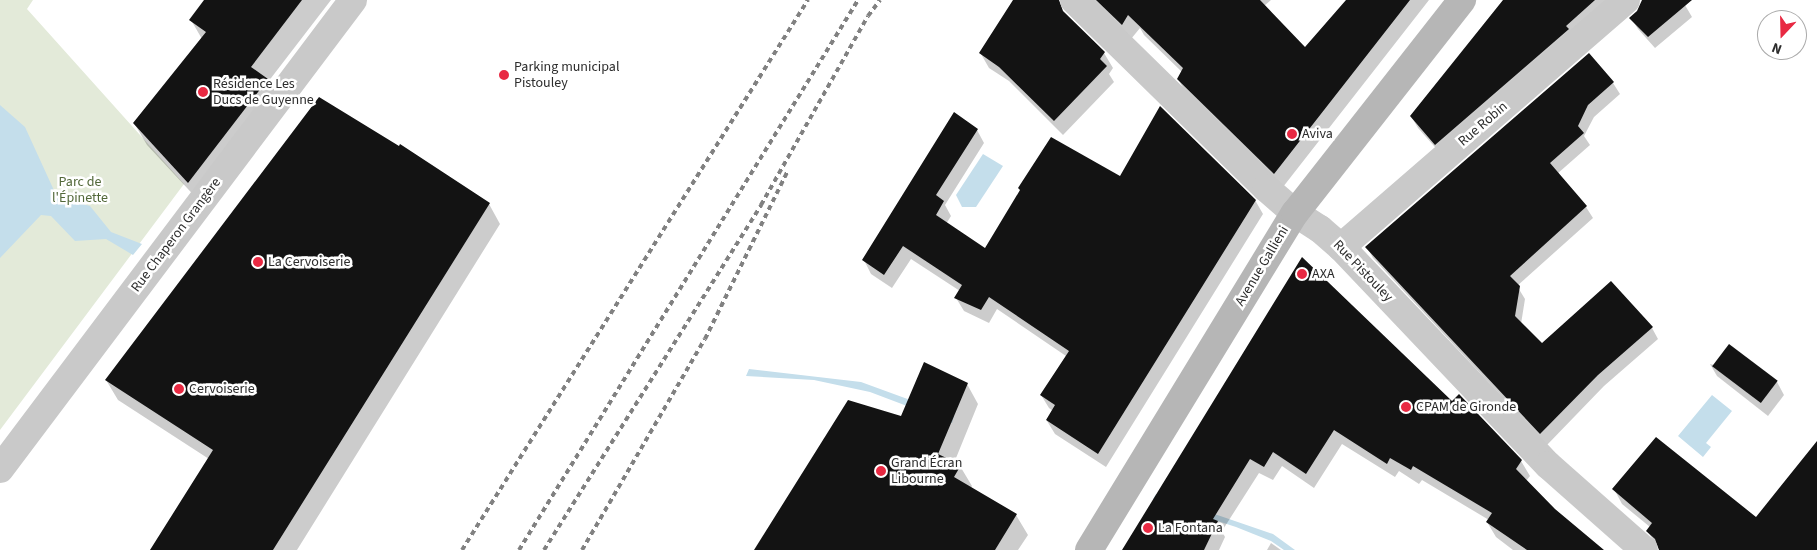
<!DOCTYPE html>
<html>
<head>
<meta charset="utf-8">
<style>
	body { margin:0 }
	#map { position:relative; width:1817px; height:550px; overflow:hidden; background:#fff; font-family:"Source Sans 3",sans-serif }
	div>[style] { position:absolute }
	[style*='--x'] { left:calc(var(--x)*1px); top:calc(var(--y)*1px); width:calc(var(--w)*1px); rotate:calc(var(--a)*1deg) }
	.green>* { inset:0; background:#e3ead9 }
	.water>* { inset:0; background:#c4deeb }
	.shadow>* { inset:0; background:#0003 }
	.building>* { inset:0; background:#131313; transform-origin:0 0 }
	.minor>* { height:28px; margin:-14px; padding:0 14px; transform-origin:14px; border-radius:14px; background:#c9c9c9 }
	.secondary>* { height:28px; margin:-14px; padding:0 14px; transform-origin:14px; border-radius:14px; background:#b6b6b6 }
	.rail>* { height:4px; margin-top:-2px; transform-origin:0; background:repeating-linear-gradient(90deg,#818181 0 5px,transparent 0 9px) }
	.dots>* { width:14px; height:14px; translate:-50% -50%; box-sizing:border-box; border:2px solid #fff; border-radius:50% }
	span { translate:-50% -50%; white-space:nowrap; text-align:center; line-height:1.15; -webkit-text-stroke:5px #fff; paint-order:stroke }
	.poi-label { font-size:14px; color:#2c2c2c }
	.left { translate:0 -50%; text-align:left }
	.street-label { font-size:14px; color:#2c2c2c }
	.park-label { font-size:14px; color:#526839 }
	.north { position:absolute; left:1757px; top:10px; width:50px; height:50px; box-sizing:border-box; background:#fff; border:1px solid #ababab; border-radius:50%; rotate:201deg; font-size:14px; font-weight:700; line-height:20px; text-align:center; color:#2c2c2c }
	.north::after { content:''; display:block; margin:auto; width:18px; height:22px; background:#e82942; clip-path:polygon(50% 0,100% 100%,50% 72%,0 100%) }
</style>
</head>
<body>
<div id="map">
	<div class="green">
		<i style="clip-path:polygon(0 0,33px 0,27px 9px,184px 184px,0 430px)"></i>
	</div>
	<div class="water">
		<i style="clip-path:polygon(0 105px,25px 127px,57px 197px,90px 206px,111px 232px,142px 244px,133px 255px,106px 239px,75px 241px,51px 216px,41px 215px,0 258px)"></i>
		<i style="clip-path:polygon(983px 154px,1003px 166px,976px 207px,962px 207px,956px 195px)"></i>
		<i style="clip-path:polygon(749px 369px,861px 382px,954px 416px,952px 423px,870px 392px,814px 380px,746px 376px)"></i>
		<i style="clip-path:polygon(1712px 395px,1732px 411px,1706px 443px,1711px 447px,1703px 457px,1678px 436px)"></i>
		<i style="clip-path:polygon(1156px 494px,1273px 534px,1295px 550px,1284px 550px,1271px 541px,1236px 527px,1159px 502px,1153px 499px)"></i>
	</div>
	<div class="shadow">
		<i style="clip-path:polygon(206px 0,331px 0,268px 82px,279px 101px,201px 203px,147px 145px,134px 123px,202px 39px,191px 20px)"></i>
		<i style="clip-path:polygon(1015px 0,1038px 0,1104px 53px,1113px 68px,1109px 74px,1114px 82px,1063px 135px,1009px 81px,989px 68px,981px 54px)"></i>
		<i style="clip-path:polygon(1089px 0,1271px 0,1264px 6px,1305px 49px,1348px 0,1429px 0,1283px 187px,1186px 93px,1178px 79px,1182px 72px,1144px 35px,1140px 28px,1131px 39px)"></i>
		<i style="clip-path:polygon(1504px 0,1624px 0,1442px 155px,1418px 128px,1411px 116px)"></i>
		<i style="clip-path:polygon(1642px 0,1682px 0,1692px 17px,1655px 48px,1638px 29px,1631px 18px,1642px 6px)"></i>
		<i style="clip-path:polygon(1589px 54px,1613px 83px,1620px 94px,1594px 117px,1584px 136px,1590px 145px,1557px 174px,1586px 207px,1593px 218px,1517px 286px,1525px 299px,1521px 324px,1542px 345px,1652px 328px,1658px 339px,1604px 386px,1547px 445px,1373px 258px,1367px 247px)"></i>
		<i style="clip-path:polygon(977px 130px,984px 143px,945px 205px,951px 216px,946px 224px,985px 250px,1120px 178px,1255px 200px,1263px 214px,1106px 467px,1055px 434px,1047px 421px,1053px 411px,1049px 408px,1041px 395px,1066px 356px,997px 309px,989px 323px,964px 311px,956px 298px,960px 291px,911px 259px,892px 288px,871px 274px,864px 260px)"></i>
		<i style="clip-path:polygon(489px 204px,500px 224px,297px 550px,152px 550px,209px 459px,118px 400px,106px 380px)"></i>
		<i style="clip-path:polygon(1302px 259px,1453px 403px,1521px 461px,1530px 476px,1526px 481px,1554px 510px,1602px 550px,1513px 550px,1496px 537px,1487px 522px,1489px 520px,1422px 480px,1419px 484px,1399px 471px,1395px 477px,1342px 444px,1314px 488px,1282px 466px,1273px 480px,1259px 473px,1222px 531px,1225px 537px,1219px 550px,1123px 550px)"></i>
		<i style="clip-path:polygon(1710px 364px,1777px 382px,1784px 395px,1768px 416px,1717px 376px)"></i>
		<i style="clip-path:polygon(967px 384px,978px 404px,954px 463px,960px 466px,972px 486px,971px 488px,1016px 515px,1028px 535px,1018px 550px,755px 550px,901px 417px)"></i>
		<i style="clip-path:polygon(1817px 449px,1817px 550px,1660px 550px,1647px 531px,1650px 527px,1622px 504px,1614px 489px,1757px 519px)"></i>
		<i style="clip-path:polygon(1271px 543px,1281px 550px,1267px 550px)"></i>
	</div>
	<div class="building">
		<i style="clip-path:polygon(204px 0,302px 0,251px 67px,268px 79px,188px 183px,133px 123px,206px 32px,189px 20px)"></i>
		<i style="clip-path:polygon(1013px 0,1059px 0,1063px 11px,1105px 52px,1100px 59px,1107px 66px,1054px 121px,999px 67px,979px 53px)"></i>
		<i style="clip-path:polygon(1096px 0,1260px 0,1305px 47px,1346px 0,1410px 0,1274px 174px,1177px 79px,1183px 68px,1128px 15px,1122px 25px)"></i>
		<i style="clip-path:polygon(1503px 0,1595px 0,1566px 26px,1569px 29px,1435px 145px,1410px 116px)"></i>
		<i style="clip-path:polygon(1692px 0,1648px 37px,1629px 18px,1637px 11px,1642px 0)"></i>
		<i style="clip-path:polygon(1589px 53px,1614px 82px,1588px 105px,1578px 126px,1584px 133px,1550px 163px,1587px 206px,1510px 276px,1520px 286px,1515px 316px,1542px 343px,1611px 281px,1653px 327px,1598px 375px,1540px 434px,1365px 247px)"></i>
		<i style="clip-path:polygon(319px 97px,399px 146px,400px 144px,490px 203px,273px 550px,150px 550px,213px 450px,105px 380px)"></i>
		<i style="clip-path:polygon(1160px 106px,1256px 200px,1098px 454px,1046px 420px,1055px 405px,1040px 395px,1069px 351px,989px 297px,981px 310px,954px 298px,962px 285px,903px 246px,884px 275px,862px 260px,954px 112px,978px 129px,936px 195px,944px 201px,936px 215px,985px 248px,1020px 190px,1018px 188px,1051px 137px,1120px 176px)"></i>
		<i style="clip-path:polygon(1302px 257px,1452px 401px,1459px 394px,1522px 460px,1516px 469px,1555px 509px,1604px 550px,1527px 550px,1486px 522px,1492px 513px,1413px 466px,1411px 470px,1390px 458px,1387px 464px,1334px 430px,1306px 474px,1273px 452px,1264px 467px,1250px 459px,1213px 519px,1218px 521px,1204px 550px,1122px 550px)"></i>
		<i style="left:1729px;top:344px;width:61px;height:28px;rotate:37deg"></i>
		<i style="clip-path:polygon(924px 362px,968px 383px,938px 454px,961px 465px,954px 477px,1017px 514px,995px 550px,754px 550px,848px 400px,901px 416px)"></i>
		<i style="clip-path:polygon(1656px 437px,1756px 517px,1817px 441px,1817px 550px,1659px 550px,1655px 539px,1646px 531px,1652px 523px,1612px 489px)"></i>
	</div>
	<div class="minor">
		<i style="--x:1074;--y:0;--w:269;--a:44.4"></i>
		<i style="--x:1266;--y:188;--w:38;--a:41"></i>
		<i style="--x:1295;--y:213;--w:30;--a:33"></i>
		<i style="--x:1320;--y:229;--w:28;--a:41"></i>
		<i style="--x:1341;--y:247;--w:301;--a:46.5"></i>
		<i style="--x:1548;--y:465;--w:128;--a:41.5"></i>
		<i style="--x:1341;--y:247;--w:377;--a:-40.9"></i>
		<i style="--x:0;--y:469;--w:587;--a:-53.03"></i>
	</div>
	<div class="secondary">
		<i style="--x:1089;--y:550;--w:395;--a:-58.6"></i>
		<i style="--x:1295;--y:213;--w:271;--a:-51.9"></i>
	</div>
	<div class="rail">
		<i style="--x:462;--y:550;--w:650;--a:-57.83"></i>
		<i style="--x:519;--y:550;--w:646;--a:-58.35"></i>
		<i style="--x:544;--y:550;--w:408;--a:-57.8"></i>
		<i style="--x:761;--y:205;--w:217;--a:-60.5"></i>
		<i style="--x:868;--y:16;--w:20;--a:-53"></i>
		<i style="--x:582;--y:550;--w:244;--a:-59.8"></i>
		<i style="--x:705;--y:339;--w:186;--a:-63.8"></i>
	</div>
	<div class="dots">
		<i style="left:504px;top:75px;background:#e82942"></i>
		<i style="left:203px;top:92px;background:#e82942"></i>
		<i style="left:1292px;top:134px;background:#e82942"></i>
		<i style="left:258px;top:262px;background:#e82942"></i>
		<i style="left:1302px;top:274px;background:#e82942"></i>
		<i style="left:179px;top:389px;background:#e82942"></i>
		<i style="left:1406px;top:407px;background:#e82942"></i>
		<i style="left:881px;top:471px;background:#e82942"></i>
		<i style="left:1148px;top:528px;background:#e82942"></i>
	</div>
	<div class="poi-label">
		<span class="left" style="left:514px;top:75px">Parking municipal<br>Pistouley</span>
		<span class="left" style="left:213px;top:92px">Résidence Les<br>Ducs de Guyenne</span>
		<span class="left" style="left:1302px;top:134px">Aviva</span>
		<span class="left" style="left:268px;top:262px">La Cervoiserie</span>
		<span class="left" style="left:1312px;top:274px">AXA</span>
		<span class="left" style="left:189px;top:389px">Cervoiserie</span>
		<span class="left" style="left:1416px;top:407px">CPAM de Gironde</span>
		<span class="left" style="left:891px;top:471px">Grand Écran<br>Libourne</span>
		<span class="left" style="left:1158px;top:528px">La Fontana</span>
	</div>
	<div class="street-label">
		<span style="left:1483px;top:124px;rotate:-41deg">Rue Robin</span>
		<span style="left:176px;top:235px;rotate:-53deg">Rue Chaperon Grangère</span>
		<span style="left:1262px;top:266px;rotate:-59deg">Avenue Gallieni</span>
		<span style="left:1363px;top:271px;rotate:46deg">Rue Pistouley</span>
	</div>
	<div class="park-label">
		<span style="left:80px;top:190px">Parc de<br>l'Épinette</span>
	</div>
	<div class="north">N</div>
</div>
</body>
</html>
